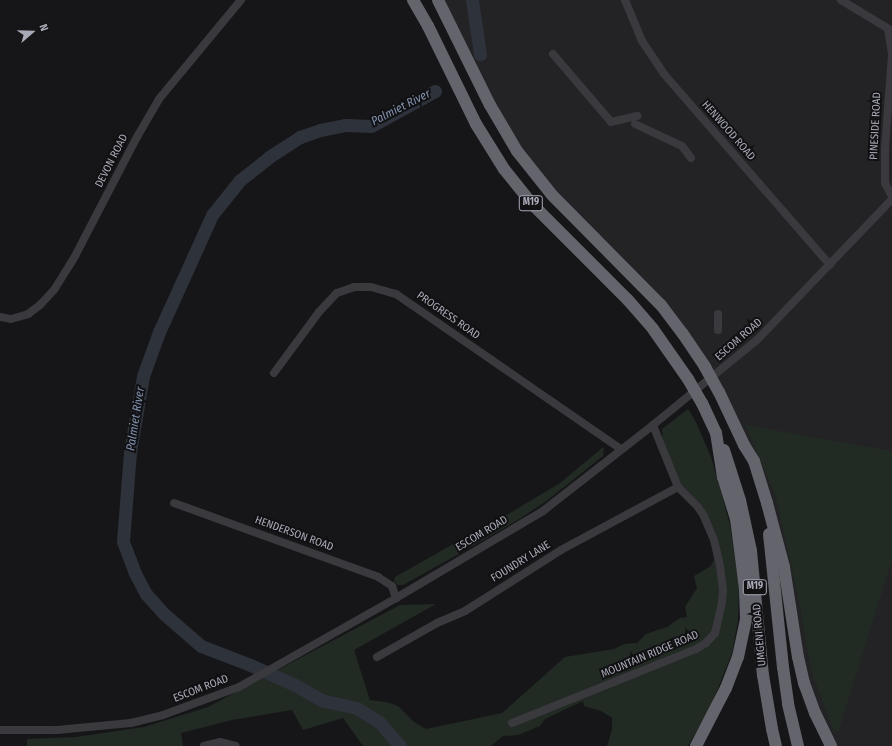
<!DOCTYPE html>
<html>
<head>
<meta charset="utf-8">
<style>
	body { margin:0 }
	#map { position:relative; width:892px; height:746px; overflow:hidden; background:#161618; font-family:"Fira Sans Condensed",sans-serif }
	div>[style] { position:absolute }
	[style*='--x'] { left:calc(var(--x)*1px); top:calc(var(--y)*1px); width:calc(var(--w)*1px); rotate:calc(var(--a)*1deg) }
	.built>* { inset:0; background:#232225 }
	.green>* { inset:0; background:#222a24 }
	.river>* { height:13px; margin:-6.5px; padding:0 6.5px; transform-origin:6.5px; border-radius:6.5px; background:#2d323b }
	.minor>* { height:8px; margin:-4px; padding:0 4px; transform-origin:4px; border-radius:4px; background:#39393e }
	.highway>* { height:12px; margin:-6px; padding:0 6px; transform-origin:6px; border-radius:6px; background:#64646d }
	.highway-bridge>* { height:12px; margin:-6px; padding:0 6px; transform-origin:6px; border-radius:6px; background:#64646d }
	span { translate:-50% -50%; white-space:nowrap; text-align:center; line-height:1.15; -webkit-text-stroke:4px #111113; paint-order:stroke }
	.shield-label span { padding:1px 3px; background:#111113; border:1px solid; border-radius:3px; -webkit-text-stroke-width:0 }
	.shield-label { font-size:10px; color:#a9aab7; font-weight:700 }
	.street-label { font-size:11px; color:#a9aab7 }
	.water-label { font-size:12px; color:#8291af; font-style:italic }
	.north { position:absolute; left:12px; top:12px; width:40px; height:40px; -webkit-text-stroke:3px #111113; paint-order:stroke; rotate:70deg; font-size:11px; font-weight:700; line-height:16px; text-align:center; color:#a9aab7 }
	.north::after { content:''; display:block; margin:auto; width:14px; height:18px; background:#a9aab7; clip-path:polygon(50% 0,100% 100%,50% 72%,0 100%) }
</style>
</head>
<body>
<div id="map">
	<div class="built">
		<i style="clip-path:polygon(439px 0,892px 0,892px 746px,833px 746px,810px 697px,767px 502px,684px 333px,534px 173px)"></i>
	</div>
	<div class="green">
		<i style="clip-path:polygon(688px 409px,696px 422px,711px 457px,720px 488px,730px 525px,739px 587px,738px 621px,732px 653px,710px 708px,688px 746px,607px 746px,612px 730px,612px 718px,601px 711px,584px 706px,583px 701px,545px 719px,540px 726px,518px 735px,503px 736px,491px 746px,363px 746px,343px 718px,303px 730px,292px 710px,232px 720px,181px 733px,183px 746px,27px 746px,27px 739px,76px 737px,144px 727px,208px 707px,400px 605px,436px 604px,354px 650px,370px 700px,386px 702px,398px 706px,414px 722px,426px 729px,502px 713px,565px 657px,614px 649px,624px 644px,637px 643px,646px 634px,667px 627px,680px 618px,687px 617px,685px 607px,697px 588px,694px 576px,711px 566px,717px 553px,704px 516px,684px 494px,663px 451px,662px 429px)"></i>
		<i style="clip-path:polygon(745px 425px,892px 451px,892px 560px,838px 733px,832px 727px,811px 670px,800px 607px,776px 497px)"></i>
		<i style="clip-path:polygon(602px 448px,604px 448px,603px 456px,549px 499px,521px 518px,471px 547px,461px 539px,505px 516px,560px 483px)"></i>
		<i style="clip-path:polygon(455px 543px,460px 549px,459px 554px,403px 585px,398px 585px,394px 581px,395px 577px)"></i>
	</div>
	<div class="river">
		<i style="--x:472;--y:0;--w:55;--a:81.6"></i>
		<i style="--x:400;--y:746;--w:32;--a:-131"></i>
		<i style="--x:379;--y:722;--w:26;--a:-148"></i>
		<i style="--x:357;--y:708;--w:35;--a:-168"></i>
		<i style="--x:323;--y:701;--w:32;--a:-150"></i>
		<i style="--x:295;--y:685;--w:51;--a:-155.9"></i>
		<i style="--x:248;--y:664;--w:50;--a:-159"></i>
		<i style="--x:201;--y:646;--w:49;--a:-139.1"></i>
		<i style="--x:164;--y:614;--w:27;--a:-132"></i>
		<i style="--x:146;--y:594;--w:24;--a:-118"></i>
		<i style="--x:135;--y:573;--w:34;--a:-111"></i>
		<i style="--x:123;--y:541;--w:89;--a:-85.5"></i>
		<i style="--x:130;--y:452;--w:77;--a:-80.3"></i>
		<i style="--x:143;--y:376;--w:47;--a:-70"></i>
		<i style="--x:159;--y:332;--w:128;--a:-65.6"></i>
		<i style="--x:212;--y:215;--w:45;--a:-51.3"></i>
		<i style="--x:240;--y:180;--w:37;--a:-38"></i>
		<i style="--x:269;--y:157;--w:37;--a:-33"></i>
		<i style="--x:300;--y:137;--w:21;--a:-19"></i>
		<i style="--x:320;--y:130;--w:25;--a:-11"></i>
		<i style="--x:345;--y:125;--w:26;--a:2"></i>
		<i style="--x:371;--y:126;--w:73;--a:-28.7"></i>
	</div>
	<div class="minor">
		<i style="--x:625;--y:0;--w:44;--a:67.5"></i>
		<i style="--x:642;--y:41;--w:40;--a:56"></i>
		<i style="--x:664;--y:74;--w:253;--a:49"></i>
		<i style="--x:841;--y:0;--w:60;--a:31.3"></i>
		<i style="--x:888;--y:29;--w:24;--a:81"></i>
		<i style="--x:553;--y:54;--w:89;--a:49.5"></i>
		<i style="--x:611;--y:122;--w:27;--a:-13"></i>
		<i style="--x:892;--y:55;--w:93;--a:94.3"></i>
		<i style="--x:885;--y:148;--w:35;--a:90"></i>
		<i style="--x:885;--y:183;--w:16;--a:63"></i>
		<i style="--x:635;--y:124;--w:52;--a:25.1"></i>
		<i style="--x:682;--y:146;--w:15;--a:53"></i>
		<i style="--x:718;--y:314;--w:16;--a:90"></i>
		<i style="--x:0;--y:317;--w:11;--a:10"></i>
		<i style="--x:11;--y:319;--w:18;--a:-16"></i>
		<i style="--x:28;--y:314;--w:15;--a:-37"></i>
		<i style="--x:40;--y:305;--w:21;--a:-47"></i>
		<i style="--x:54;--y:290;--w:40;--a:-58"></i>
		<i style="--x:75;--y:256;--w:134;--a:-62.5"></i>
		<i style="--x:137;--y:137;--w:44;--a:-59.9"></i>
		<i style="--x:159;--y:99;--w:129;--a:-50.4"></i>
		<i style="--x:274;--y:373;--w:76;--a:-53.6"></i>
		<i style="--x:319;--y:312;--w:26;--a:-47"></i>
		<i style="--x:337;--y:293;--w:18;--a:-19"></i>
		<i style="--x:354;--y:287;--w:17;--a:0"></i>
		<i style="--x:371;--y:287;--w:26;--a:16"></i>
		<i style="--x:396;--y:294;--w:273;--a:34.6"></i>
		<i style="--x:174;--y:503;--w:217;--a:19.9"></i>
		<i style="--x:378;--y:577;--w:17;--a:33"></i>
		<i style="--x:392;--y:586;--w:13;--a:72"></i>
		<i style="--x:377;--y:657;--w:69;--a:-29.5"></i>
		<i style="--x:437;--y:623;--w:30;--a:-23"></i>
		<i style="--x:465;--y:611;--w:114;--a:-32.4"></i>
		<i style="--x:561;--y:550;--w:133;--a:-28.3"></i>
		<i style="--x:512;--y:723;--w:198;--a:-21.9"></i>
		<i style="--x:696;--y:649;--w:12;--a:-31"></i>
		<i style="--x:706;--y:643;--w:13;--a:-48"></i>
		<i style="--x:715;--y:633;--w:32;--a:-77"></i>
		<i style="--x:722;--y:602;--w:12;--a:-85"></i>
		<i style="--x:723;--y:590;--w:24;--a:-97"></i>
		<i style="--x:720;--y:566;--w:27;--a:-103"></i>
		<i style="--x:714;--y:540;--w:26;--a:-113"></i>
		<i style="--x:704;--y:516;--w:11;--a:-124"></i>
		<i style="--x:698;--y:507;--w:28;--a:-135"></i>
		<i style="--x:678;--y:487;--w:67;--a:-112"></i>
		<i style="--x:0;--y:730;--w:57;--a:0"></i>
		<i style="--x:57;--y:730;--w:74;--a:-5.4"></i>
		<i style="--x:131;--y:723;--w:33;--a:-14"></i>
		<i style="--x:163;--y:715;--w:81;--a:-20.2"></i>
		<i style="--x:239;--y:687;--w:180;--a:-29.5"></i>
		<i style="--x:396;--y:598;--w:171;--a:-30.6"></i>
		<i style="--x:543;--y:511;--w:140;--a:-38"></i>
		<i style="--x:653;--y:425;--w:134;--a:-39.3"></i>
		<i style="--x:757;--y:340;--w:195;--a:-46.2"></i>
		<i style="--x:204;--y:746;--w:16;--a:-14"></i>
		<i style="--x:220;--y:742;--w:16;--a:14"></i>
	</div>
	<div class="highway">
		<i style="--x:413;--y:0;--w:30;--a:60"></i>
		<i style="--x:428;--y:26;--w:109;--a:63.9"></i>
		<i style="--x:476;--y:124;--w:53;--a:58.1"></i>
		<i style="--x:504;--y:169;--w:45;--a:51.3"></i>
		<i style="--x:532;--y:204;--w:136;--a:45"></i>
		<i style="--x:628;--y:300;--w:38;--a:49"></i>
		<i style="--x:653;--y:329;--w:61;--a:55"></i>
		<i style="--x:438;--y:0;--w:117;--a:63.7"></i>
		<i style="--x:490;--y:105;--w:53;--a:59.6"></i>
		<i style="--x:517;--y:151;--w:56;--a:51.5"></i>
		<i style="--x:552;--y:195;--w:155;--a:45.3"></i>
		<i style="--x:661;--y:305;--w:36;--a:53"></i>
		<i style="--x:683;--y:334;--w:40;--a:56"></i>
		<i style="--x:719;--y:392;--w:59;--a:64.7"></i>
		<i style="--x:744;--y:445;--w:19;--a:58"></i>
		<i style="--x:754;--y:461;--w:44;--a:72.8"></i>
		<i style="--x:767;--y:503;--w:66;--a:75.1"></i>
		<i style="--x:784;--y:567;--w:91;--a:81.2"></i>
		<i style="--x:798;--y:657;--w:27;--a:77"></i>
		<i style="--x:804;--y:683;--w:32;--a:70"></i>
		<i style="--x:815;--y:713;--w:37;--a:64"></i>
		<i style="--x:724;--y:450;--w:52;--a:72.3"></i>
		<i style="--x:740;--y:500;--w:52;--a:77.8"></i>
		<i style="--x:751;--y:551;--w:125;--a:84.5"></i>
		<i style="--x:763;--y:675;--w:55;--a:80.5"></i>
		<i style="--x:772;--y:729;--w:17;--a:77"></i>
		<i style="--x:769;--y:534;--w:134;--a:84"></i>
		<i style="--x:783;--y:667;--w:37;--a:82"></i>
		<i style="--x:788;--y:704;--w:43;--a:76.6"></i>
		<i style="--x:696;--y:746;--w:65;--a:-62.7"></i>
		<i style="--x:726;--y:688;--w:33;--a:-69"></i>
		<i style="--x:738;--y:657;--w:39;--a:-78"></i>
		<i style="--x:746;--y:619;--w:30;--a:-92"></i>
		<i style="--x:745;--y:589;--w:71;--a:-97.3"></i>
		<i style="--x:736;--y:519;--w:44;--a:-107.2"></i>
		<i style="--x:723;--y:477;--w:45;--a:-99"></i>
		<i style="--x:716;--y:433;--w:33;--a:-115"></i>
	</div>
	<div class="highway-bridge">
		<i style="--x:705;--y:367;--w:29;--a:61"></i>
		<i style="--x:688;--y:379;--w:28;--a:60"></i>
	</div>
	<div class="shield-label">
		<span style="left:531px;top:203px">M19</span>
		<span style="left:755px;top:587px">M19</span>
	</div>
	<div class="street-label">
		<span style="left:876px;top:126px;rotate:-87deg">PINESIDE ROAD</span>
		<span style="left:728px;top:131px;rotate:49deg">HENWOOD ROAD</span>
		<span style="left:112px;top:161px;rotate:-63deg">DEVON ROAD</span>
		<span style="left:448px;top:316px;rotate:35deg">PROGRESS ROAD</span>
		<span style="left:739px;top:340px;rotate:-41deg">ESCOM ROAD</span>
		<span style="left:294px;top:534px;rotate:20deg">HENDERSON ROAD</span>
		<span style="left:482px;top:534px;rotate:-31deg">ESCOM ROAD</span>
		<span style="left:521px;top:562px;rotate:-32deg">FOUNDRY LANE</span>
		<span style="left:760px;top:635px;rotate:-95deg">UMGENI ROAD</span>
		<span style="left:650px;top:655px;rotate:-23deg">MOUNTAIN RIDGE ROAD</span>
		<span style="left:201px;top:689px;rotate:-21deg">ESCOM ROAD</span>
	</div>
	<div class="water-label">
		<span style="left:401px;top:108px;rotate:-27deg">Palmiet River</span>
		<span style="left:136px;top:419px;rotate:-81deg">Palmiet River</span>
	</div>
	<div class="north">N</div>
</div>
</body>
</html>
